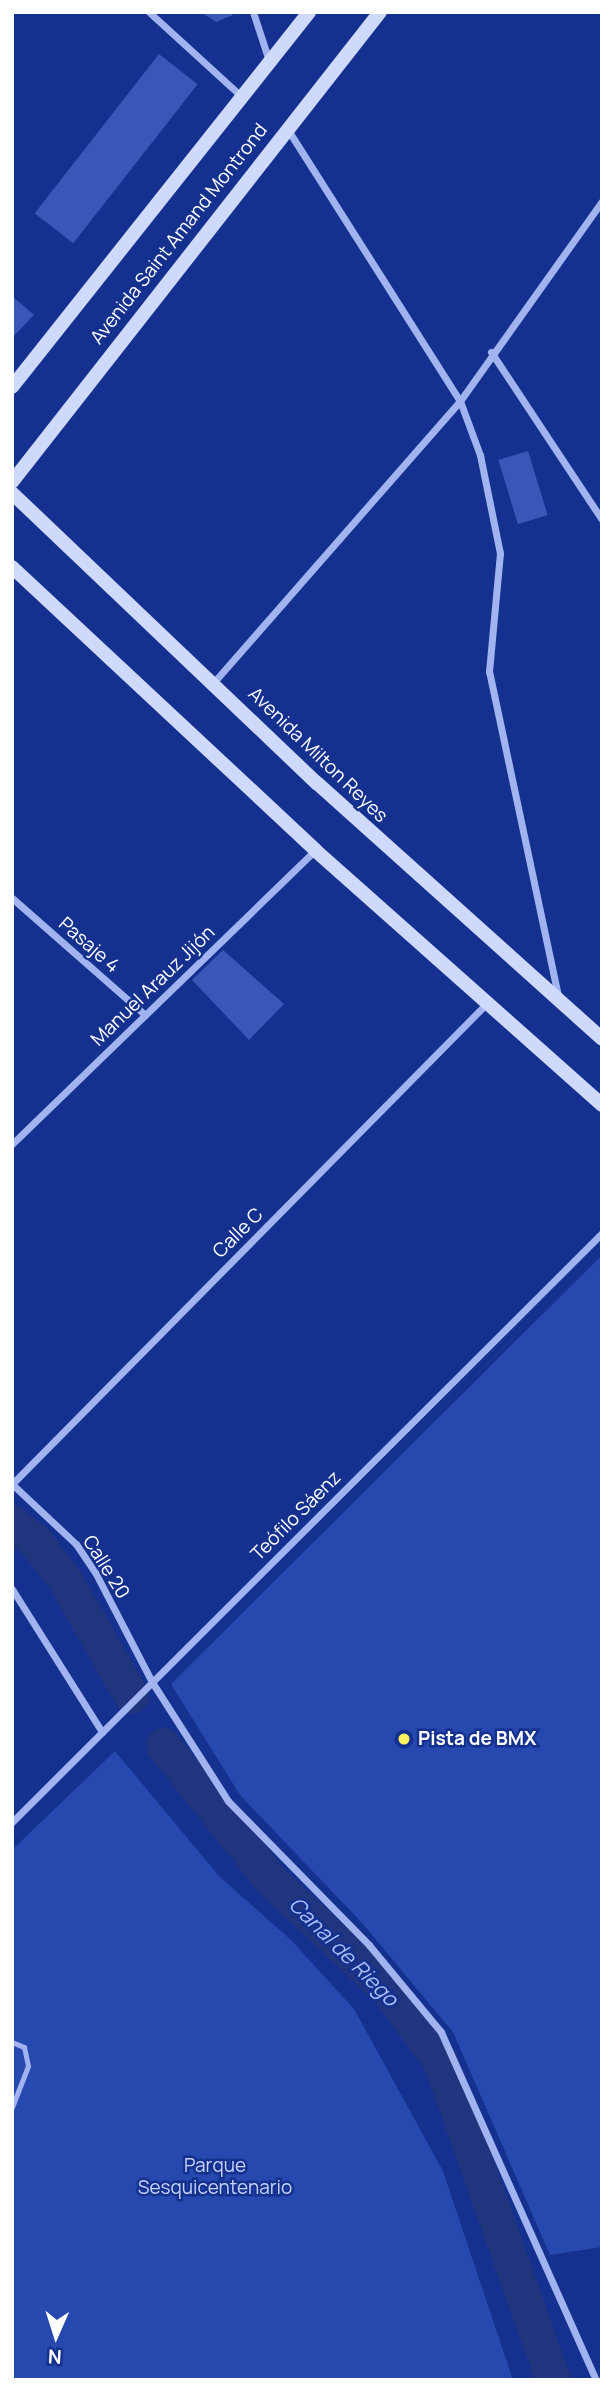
<!DOCTYPE html>
<html>
<head>
<meta charset="utf-8">
<style>
	body { margin:0 }
	#map { position:relative; width:614px; height:2392px; overflow:hidden; background:#15318f; font-family:Manrope,sans-serif }
	div>[style] { position:absolute }
	[style*='--x'] { left:calc(var(--x)*1px); top:calc(var(--y)*1px); width:calc(var(--w)*1px); rotate:calc(var(--a)*1deg) }
	.green>* { inset:0; background:#2748ae }
	.canal>* { height:35px; margin:-17.5px; padding:0 17.5px; transform-origin:17.5px; border-radius:17.5px; background:#20357d }
	.building>* { inset:0; background:#3957b6; transform-origin:0 0 }
	.lane>* { height:5px; margin:-2.5px; padding:0 2.5px; transform-origin:2.5px; border-radius:2.5px; background:#a1b4f0 }
	.street>* { height:7px; margin:-3.5px; padding:0 3.5px; transform-origin:3.5px; border-radius:3.5px; background:#a1b4f0 }
	.secondary>* { height:14px; margin:-7px; padding:0 7px; transform-origin:7px; border-radius:7px; background:#cfd9fb }
	.dots>* { width:19px; height:19px; translate:-50% -50%; box-sizing:border-box; border:4px solid #15318f; border-radius:50% }
	span { translate:-50% -50%; white-space:nowrap; text-align:center; line-height:1.15; -webkit-text-stroke:5px #15318f; paint-order:stroke }
	.street-label { font-size:19px; color:#fff }
	.poi-label { font-size:19px; color:#fff; font-weight:700 }
	.left { translate:0 -50%; text-align:left }
	.park-label { font-size:19px; color:#c8d4fc }
	.water-label { font-size:21px; color:#adbff7; font-style:italic }
	.frame { position:absolute; inset:0; border:14px solid #fff; pointer-events:none }
	.north { position:absolute; left:21px; top:2301px; width:70px; height:70px; -webkit-text-stroke:5px #15318f; paint-order:stroke; rotate:183deg; font-size:19px; font-weight:700; line-height:28px; text-align:center; color:#fff }
	.north::after { content:''; display:block; margin:auto; width:24px; height:32px; background:#fff; clip-path:polygon(50% 0,100% 100%,50% 72%,0 100%) }
</style>
</head>
<body>
<div id="map">
	<div class="green">
		<i style="clip-path:polygon(602px 1255px,602px 2247px,550px 2255px,453px 2032px,363px 1924px,240px 1795px,171px 1684px)"></i>
		<i style="clip-path:polygon(115px 1751px,219px 1876px,292px 1941px,354px 2009px,443px 2171px,513px 2380px,12px 2380px,12px 1850px)"></i>
	</div>
	<div class="canal">
		<i style="--x:12;--y:1522;--w:30;--a:40"></i>
		<i style="--x:35;--y:1541;--w:51;--a:52.9"></i>
		<i style="--x:66;--y:1582;--w:131;--a:60.3"></i>
		<i style="--x:163;--y:1745;--w:174;--a:51.3"></i>
		<i style="--x:272;--y:1881;--w:158;--a:43.2"></i>
		<i style="--x:387;--y:1989;--w:89;--a:53.6"></i>
		<i style="--x:440;--y:2061;--w:338;--a:70.5"></i>
	</div>
	<div class="building">
		<i style="clip-path:polygon(201px 12px,232px 12px,233px 15px,216px 22px)"></i>
		<i style="left:159px;top:54px;width:49px;height:202px;rotate:38deg"></i>
		<i style="clip-path:polygon(12px 296px,34px 315px,12px 338px)"></i>
		<i style="left:528px;top:451px;width:67px;height:31px;rotate:73deg"></i>
		<i style="clip-path:polygon(223px 950px,284px 1004px,249px 1040px,192px 980px)"></i>
	</div>
	<div class="lane">
		<i style="--x:12;--y:2042;--w:13;--a:23"></i>
		<i style="--x:24;--y:2047;--w:19;--a:78"></i>
		<i style="--x:28;--y:2066;--w:44;--a:111.3"></i>
	</div>
	<div class="street">
		<i style="--x:149;--y:12;--w:125;--a:42.4"></i>
		<i style="--x:253;--y:12;--w:52;--a:71.9"></i>
		<i style="--x:288;--y:130;--w:321;--a:57.6"></i>
		<i style="--x:460;--y:401;--w:58;--a:69.7"></i>
		<i style="--x:480;--y:455;--w:100;--a:78.5"></i>
		<i style="--x:500;--y:553;--w:119;--a:95.3"></i>
		<i style="--x:489;--y:671;--w:332;--a:78"></i>
		<i style="--x:491;--y:352;--w:201;--a:56.5"></i>
		<i style="--x:214;--y:682;--w:373;--a:-48.8"></i>
		<i style="--x:460;--y:401;--w:245;--a:-54.6"></i>
		<i style="--x:12;--y:898;--w:177;--a:41.3"></i>
		<i style="--x:12;--y:1144;--w:422;--a:-44.1"></i>
		<i style="--x:12;--y:1484;--w:88;--a:43.2"></i>
		<i style="--x:76;--y:1544;--w:34;--a:56"></i>
		<i style="--x:95;--y:1572;--w:124;--a:62.6"></i>
		<i style="--x:152;--y:1682;--w:141;--a:57.4"></i>
		<i style="--x:228;--y:1801;--w:202;--a:45.6"></i>
		<i style="--x:369;--y:1945;--w:113;--a:50.4"></i>
		<i style="--x:441;--y:2032;--w:381;--a:66"></i>
		<i style="--x:12;--y:1484;--w:675;--a:-45.36"></i>
		<i style="--x:12;--y:1589;--w:169;--a:57.8"></i>
		<i style="--x:12;--y:1822;--w:834;--a:-44.95"></i>
	</div>
	<div class="secondary">
		<i style="--x:12;--y:387;--w:478;--a:-51.6"></i>
		<i style="--x:12;--y:482;--w:597;--a:-51.94"></i>
		<i style="--x:12;--y:493;--w:421;--a:43.6"></i>
		<i style="--x:317;--y:783;--w:383;--a:41.9"></i>
		<i style="--x:12;--y:567;--w:415;--a:43"></i>
		<i style="--x:315;--y:850;--w:384;--a:41.6"></i>
	</div>
	<div class="dots">
		<i style="left:404px;top:1739px;background:#fff260"></i>
	</div>
	<div class="street-label">
		<span style="left:179px;top:234px;rotate:-52deg">Avenida Saint Amand Montrond</span>
		<span style="left:318px;top:755px;rotate:44deg">Avenida Milton Reyes</span>
		<span style="left:89px;top:945px;rotate:41deg">Pasaje 4</span>
		<span style="left:153px;top:986px;rotate:-44deg">Manuel Arauz Jijón</span>
		<span style="left:238px;top:1233px;rotate:-45deg">Calle C</span>
		<span style="left:296px;top:1516px;rotate:-45deg">Teófilo Sáenz</span>
		<span style="left:106px;top:1567px;rotate:58deg">Calle 20</span>
	</div>
	<div class="poi-label">
		<span class="left" style="left:418px;top:1739px">Pista de BMX</span>
	</div>
	<div class="park-label">
		<span style="left:215px;top:2177px">Parque<br>Sesquicentenario</span>
	</div>
	<div class="water-label">
		<span style="left:344px;top:1951px;rotate:45deg">Canal de Riego</span>
	</div>
	<div class="frame"></div>
	<div class="north">N</div>
</div>
</body>
</html>
